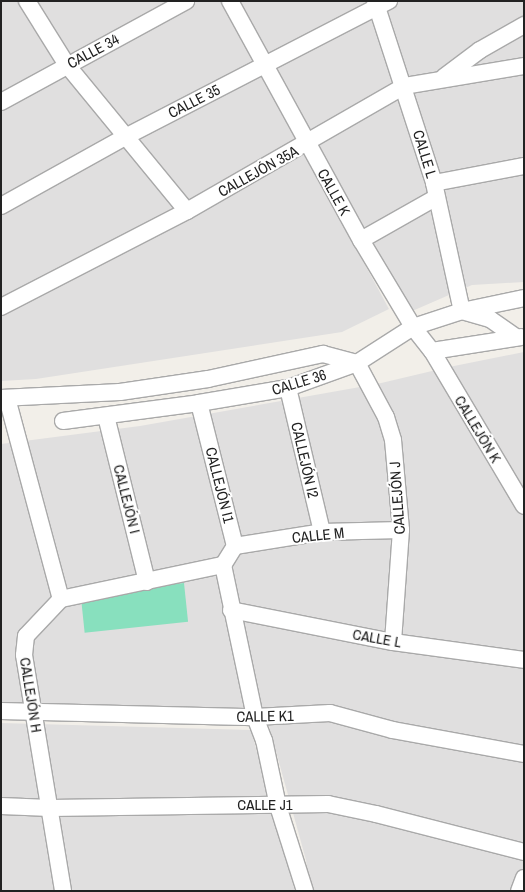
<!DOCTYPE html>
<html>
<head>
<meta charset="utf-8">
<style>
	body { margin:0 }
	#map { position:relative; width:525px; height:892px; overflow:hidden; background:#f2efe9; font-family:"Archivo Narrow",sans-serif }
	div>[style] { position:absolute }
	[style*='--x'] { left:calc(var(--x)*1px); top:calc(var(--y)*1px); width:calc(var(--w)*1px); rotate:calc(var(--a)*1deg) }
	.residential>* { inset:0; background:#e0dfdf }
	.pitch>* { inset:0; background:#88e0be; transform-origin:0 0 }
	.roads { filter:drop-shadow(1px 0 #a9a9a9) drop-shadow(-1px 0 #a9a9a9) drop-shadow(0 1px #a9a9a9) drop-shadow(0 -1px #a9a9a9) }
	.street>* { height:16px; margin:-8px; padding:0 8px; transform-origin:8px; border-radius:8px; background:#fff }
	span { translate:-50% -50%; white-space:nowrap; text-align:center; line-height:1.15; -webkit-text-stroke:4px #fff; paint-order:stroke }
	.street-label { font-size:15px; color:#222 }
	.frame { position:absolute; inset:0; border:2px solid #222; pointer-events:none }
</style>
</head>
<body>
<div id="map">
	<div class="residential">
		<i style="clip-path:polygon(1px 1px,222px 1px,389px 309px,342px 332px,36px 379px,1px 381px)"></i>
		<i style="clip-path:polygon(238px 1px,524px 1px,524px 282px,472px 285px,410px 312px)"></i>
		<i style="clip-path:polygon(524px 352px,524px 891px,310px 891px,306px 860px,264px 708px,1px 705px,1px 444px,140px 426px,377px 384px,449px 367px)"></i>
		<i style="clip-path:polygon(1px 723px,251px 730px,295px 891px,1px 891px)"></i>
	</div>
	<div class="pitch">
		<i style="left:184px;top:583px;width:39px;height:104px;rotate:84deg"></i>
	</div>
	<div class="roads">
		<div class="street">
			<i style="--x:27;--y:1;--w:75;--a:58"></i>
			<i style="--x:67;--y:65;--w:189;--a:50.6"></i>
			<i style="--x:230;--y:1;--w:273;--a:61.3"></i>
			<i style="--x:361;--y:240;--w:101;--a:59.1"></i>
			<i style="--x:413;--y:327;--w:31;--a:52"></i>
			<i style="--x:432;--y:351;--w:180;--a:59.3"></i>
			<i style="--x:375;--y:1;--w:191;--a:72"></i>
			<i style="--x:434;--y:183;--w:131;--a:77.7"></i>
			<i style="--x:462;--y:311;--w:63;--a:-11.8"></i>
			<i style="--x:444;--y:77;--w:45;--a:-36.9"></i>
			<i style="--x:480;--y:50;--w:51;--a:-29.6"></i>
			<i style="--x:1;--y:102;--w:211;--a:-28.6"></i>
			<i style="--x:434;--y:183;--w:92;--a:-10.7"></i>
			<i style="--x:1;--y:206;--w:144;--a:-29.1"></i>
			<i style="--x:127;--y:136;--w:295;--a:-27.3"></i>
			<i style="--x:361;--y:240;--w:87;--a:-29.5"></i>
			<i style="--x:1;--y:307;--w:209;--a:-27.3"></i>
			<i style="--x:187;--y:211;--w:250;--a:-29.9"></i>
			<i style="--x:404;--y:86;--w:122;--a:-9.5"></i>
			<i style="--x:432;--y:351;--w:90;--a:-8.9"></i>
			<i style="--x:288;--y:388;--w:148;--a:76.7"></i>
			<i style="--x:1;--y:398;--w:119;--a:-2.9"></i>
			<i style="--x:120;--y:392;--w:89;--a:-8.4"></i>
			<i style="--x:208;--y:379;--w:118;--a:-12.3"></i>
			<i style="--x:323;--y:354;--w:35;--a:15"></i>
			<i style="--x:357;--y:363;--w:61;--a:61.8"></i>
			<i style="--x:386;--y:417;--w:24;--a:73"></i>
			<i style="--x:393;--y:440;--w:90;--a:84.9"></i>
			<i style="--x:401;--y:530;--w:112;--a:94.1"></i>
			<i style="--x:7;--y:398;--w:208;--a:75"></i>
			<i style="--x:61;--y:599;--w:51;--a:133.4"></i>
			<i style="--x:26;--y:636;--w:19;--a:96"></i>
			<i style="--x:24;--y:655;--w:239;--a:80.6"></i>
			<i style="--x:199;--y:403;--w:147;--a:75.9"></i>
			<i style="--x:235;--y:546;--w:22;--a:122"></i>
			<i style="--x:106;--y:416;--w:171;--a:76.1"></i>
			<i style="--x:63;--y:421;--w:137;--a:-7.5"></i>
			<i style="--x:199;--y:403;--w:90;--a:-9.6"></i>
			<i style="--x:288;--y:388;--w:73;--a:-19.9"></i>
			<i style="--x:357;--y:363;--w:67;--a:-32.7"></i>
			<i style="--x:413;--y:327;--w:52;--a:-18.1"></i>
			<i style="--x:462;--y:311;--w:29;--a:16"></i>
			<i style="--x:490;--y:319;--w:32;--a:35"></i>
			<i style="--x:235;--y:546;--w:88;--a:-9.1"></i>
			<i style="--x:322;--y:532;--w:79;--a:-1.5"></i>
			<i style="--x:223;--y:565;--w:155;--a:78.1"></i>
			<i style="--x:255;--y:717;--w:25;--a:69"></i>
			<i style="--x:264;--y:740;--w:67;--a:78"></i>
			<i style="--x:278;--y:806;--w:89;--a:72.4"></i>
			<i style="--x:61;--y:599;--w:166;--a:-11.9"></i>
			<i style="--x:231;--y:610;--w:165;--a:11.2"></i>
			<i style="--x:393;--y:642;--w:132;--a:7.8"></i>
			<i style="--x:1;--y:711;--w:254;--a:1.4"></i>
			<i style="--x:255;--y:717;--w:75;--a:-3.1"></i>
			<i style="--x:330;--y:713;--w:65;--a:15.1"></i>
			<i style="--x:393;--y:730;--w:133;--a:10.4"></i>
			<i style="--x:1;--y:806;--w:49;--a:2.3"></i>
			<i style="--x:50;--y:808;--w:278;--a:-0.8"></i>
			<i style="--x:328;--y:804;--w:49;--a:11.8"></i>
			<i style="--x:376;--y:814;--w:153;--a:14.4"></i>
			<i style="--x:519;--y:891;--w:14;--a:-69"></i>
		</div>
	</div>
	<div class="street-label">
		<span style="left:93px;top:51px;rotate:-28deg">CALLE 34</span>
		<span style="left:194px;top:101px;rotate:-27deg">CALLE 35</span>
		<span style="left:425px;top:154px;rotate:73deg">CALLE L</span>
		<span style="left:258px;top:171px;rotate:-29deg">CALLEJÓN 35A</span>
		<span style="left:334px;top:192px;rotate:61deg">CALLE K</span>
		<span style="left:299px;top:382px;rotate:-17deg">CALLE 36</span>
		<span style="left:478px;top:429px;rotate:59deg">CALLEJÓN K</span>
		<span style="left:305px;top:460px;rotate:77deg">CALLEJÓN I2</span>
		<span style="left:220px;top:485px;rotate:76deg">CALLEJÓN I1</span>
		<span style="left:397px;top:498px;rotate:-94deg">CALLEJÓN J</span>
		<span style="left:127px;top:499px;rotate:76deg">CALLEJÓN I</span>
		<span style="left:318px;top:535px;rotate:-6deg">CALLE M</span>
		<span style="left:377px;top:638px;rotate:10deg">CALLE L</span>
		<span style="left:31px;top:695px;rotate:81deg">CALLEJÓN H</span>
		<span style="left:265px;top:716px;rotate:-1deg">CALLE K1</span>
		<span style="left:265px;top:805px">CALLE J1</span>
	</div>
	<div class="frame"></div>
</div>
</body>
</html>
